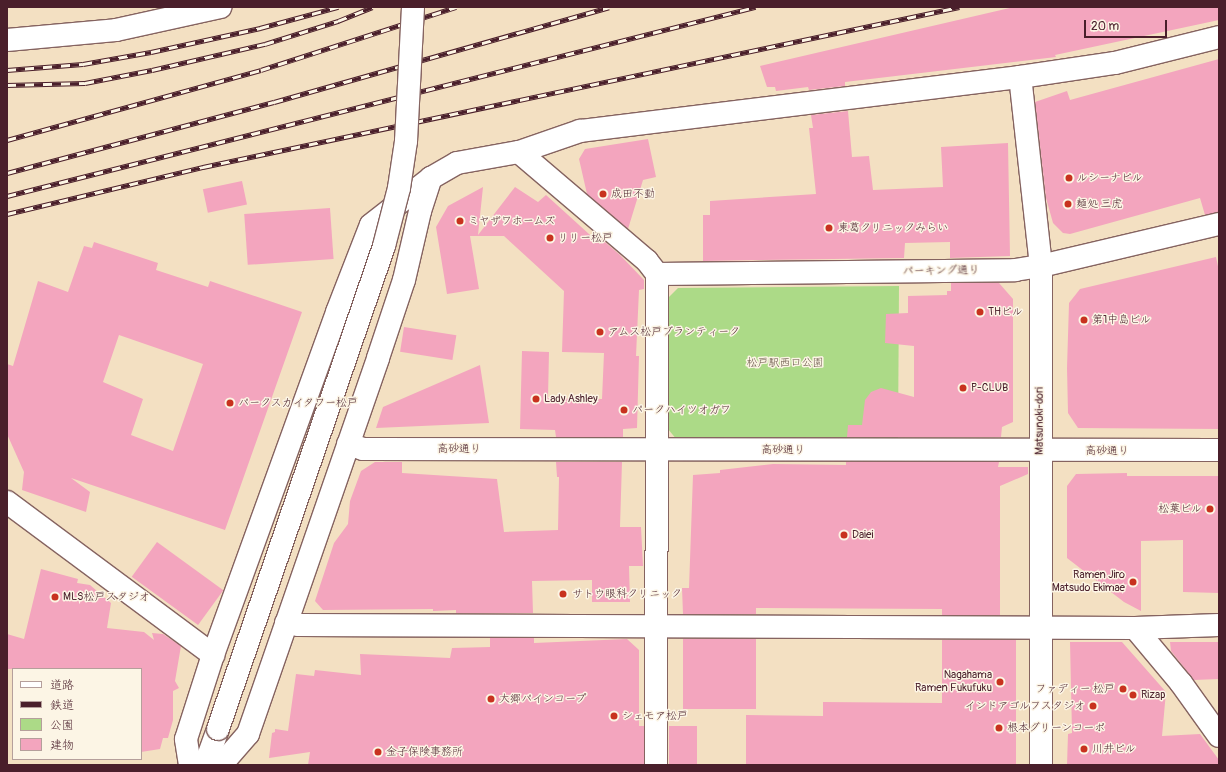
<!DOCTYPE html>
<html>
<head>
<meta charset="utf-8">
<style>
	body { margin:0 }
	#map { position:relative; width:1226px; height:772px; overflow:hidden; background:#f3e0c2; font-family:Pangolin,"Klee One",sans-serif }
	div>[style] { position:absolute }
	[style*='--x'] { left:calc(var(--x)*1px); top:calc(var(--y)*1px); width:calc(var(--w)*1px); rotate:calc(var(--a)*1deg) }
	.green>* { inset:0; background:#acda87 }
	.building>* { inset:0; background:#f3a5be; transform-origin:0 0 }
	.roads { filter:drop-shadow(1px 0 #856360) drop-shadow(-1px 0 #856360) drop-shadow(0 1px #856360) drop-shadow(0 -1px #856360) }
	.street>* { height:22px; margin:-11px; padding:0 11px; transform-origin:11px; border-radius:11px; background:#fff }
	.secondary>* { height:22px; margin:-11px; padding:0 11px; transform-origin:11px; border-radius:11px; background:#fff }
	.rail>* { height:4.5px; margin-top:-2.25px; transform-origin:0; background:repeating-linear-gradient(90deg,#fcf5e5 0 9px,#4a1f2b 0 18px); box-sizing:border-box; border-block:1px solid #4a1f2b }
	.bridges { filter:drop-shadow(1px 0 #856360) drop-shadow(-1px 0 #856360) drop-shadow(0 1px #856360) drop-shadow(0 -1px #856360) }
	.secondary-bridge>* { height:22px; margin:-11px; padding:0 11px; transform-origin:11px; border-radius:11px; background:#fff }
	.dots>* { width:11px; height:11px; translate:-50% -50%; box-sizing:border-box; border:2px solid #fcf5e5; border-radius:50% }
	span { translate:-50% -50%; white-space:nowrap; text-align:center; line-height:1.15; -webkit-text-stroke:3px #fcf5e5; paint-order:stroke }
	.poi-label { font-size:11px; color:#4a1f2b }
	.left { translate:0 -50%; text-align:left }
	.right { translate:-100% -50%; text-align:right }
	.street-label { font-size:11px; color:#4a1f2b }
	.park-label { font-size:11px; color:#624e42 }
	.frame { position:absolute; inset:0; border:8px solid #4a1f2b; pointer-events:none }
	.legend { position:absolute; left:12px; top:668px; width:130px; height:92px; box-sizing:border-box; background:#fcf5e5; border:1px solid #b59f9b; margin:0; padding:5px 7px; list-style:none; font-size:12px; color:#4a1f2b }
	.legend li { display:flex; align-items:center; gap:8px; height:20px }
	.legend b { width:20px; border:1px solid #b59f9b }
	.scale { position:absolute; left:1084px; top:20px; width:83px; height:18px; box-sizing:border-box; border:2px solid #4a1f2b; border-top:0; padding-left:5px; font-size:12px; line-height:14px; white-space:nowrap; color:#4a1f2b; -webkit-text-stroke:3px #fcf5e5; paint-order:stroke }
</style>
</head>
<body>
<div id="map">
	<div class="green">
		<i style="clip-path:polygon(899px 286px,898px 439px,677px 440px,668px 429px,669px 297px,678px 288px)"></i>
	</div>
	<div class="building">
		<i style="clip-path:polygon(1014px 7px,1219px 7px,1219px 20px,1055px 55px,1056px 57px,845px 82px,845px 86px,809px 90px,808px 87px,776px 91px,775px 87px,767px 87px,760px 66px)"></i>
		<i style="clip-path:polygon(1219px 59px,1219px 212px,1205px 215px,1200px 198px,1070px 234px,1063px 233px,1053px 223px,1046px 198px,1035px 102px,1067px 91px,1070px 100px)"></i>
		<i style="clip-path:polygon(848px 111px,852px 157px,869px 156px,873px 190px,943px 187px,941px 147px,1008px 143px,1010px 256px,950px 258px,950px 242px,905px 243px,904px 258px,703px 261px,703px 215px,710px 215px,710px 201px,816px 194px,809px 128px,813px 128px,811px 115px)"></i>
		<i style="clip-path:polygon(648px 139px,656px 177px,643px 180px,628px 229px,587px 194px,579px 159px,585px 149px)"></i>
		<i style="left:242px;top:181px;width:24px;height:40px;rotate:78deg"></i>
		<i style="clip-path:polygon(483px 187px,478px 235px,515px 187px,538px 202px,546px 195px,600px 244px,598px 236px,620px 255px,644px 280px,644px 289px,639px 290px,636px 356px,639px 356px,637px 428px,623px 429px,623px 437px,556px 437px,555px 430px,520px 429px,522px 351px,549px 352px,548px 398px,602px 399px,604px 353px,562px 352px,564px 291px,504px 236px,470px 236px,479px 289px,447px 294px,436px 227px,448px 206px)"></i>
		<i style="left:330px;top:208px;width:51px;height:86px;rotate:86deg"></i>
		<i style="clip-path:polygon(evenodd,94px 242px,158px 263px,156px 270px,208px 287px,210px 281px,302px 312px,225px 530px,71px 478px,90px 492px,86px 512px,22px 490px,24px 472px,7px 434px,7px 364px,13px 366px,38px 281px,68px 292px,84px 246px,92px 248px,94px 242px,119px 335px,203px 364px,173px 451px,131px 435px,143px 399px,103px 382px,119px 335px)"></i>
		<i style="clip-path:polygon(1216px 257px,1219px 271px,1219px 429px,1078px 428px,1068px 413px,1067px 368px,1069px 303px,1080px 289px)"></i>
		<i style="clip-path:polygon(951px 283px,999px 283px,1013px 299px,1013px 422px,1002px 427px,1001px 437px,847px 437px,848px 425px,862px 425px,865px 400px,871px 392px,881px 388px,914px 397px,914px 346px,885px 343px,886px 314px,908px 313px,908px 296px,947px 295px,947px 291px,951px 291px)"></i>
		<i style="left:404px;top:327px;width:53px;height:25px;rotate:9deg"></i>
		<i style="clip-path:polygon(480px 365px,489px 423px,376px 428px,383px 407px)"></i>
		<i style="clip-path:polygon(375px 462px,402px 462px,402px 473px,497px 479px,504px 532px,558px 530px,559px 477px,557px 477px,556px 462px,622px 462px,620px 527px,641px 527px,643px 566px,629px 566px,630px 602px,592px 602px,592px 580px,532px 581px,533px 613px,456px 613px,456px 610px,433px 611px,433px 609px,323px 610px,315px 601px,334px 543px,348px 524px,350px 501px,361px 471px)"></i>
		<i style="clip-path:polygon(846px 462px,999px 462px,998px 467px,1028px 467px,1028px 474px,1000px 486px,1000px 615px,942px 615px,942px 609px,756px 608px,756px 614px,683px 614px,682px 588px,689px 588px,693px 475px,720px 473px,720px 470px,773px 464px,846px 465px)"></i>
		<i style="clip-path:polygon(1127px 473px,1127px 476px,1219px 476px,1219px 593px,1183px 592px,1183px 540px,1141px 541px,1141px 611px,1124px 602px,1067px 558px,1067px 486px,1076px 474px)"></i>
		<i style="left:157px;top:542px;width:82px;height:43px;rotate:36deg"></i>
		<i style="clip-path:polygon(41px 569px,78px 579px,77px 583px,90px 585px,111px 603px,107px 628px,144px 632px,154px 640px,152px 633px,163px 634px,181px 646px,175px 681px,179px 688px,173px 691px,173px 720px,168px 738px,163px 738px,160px 749px,141px 752px,141px 669px,7px 669px,7px 634px,24px 639px)"></i>
		<i style="clip-path:polygon(490px 638px,534px 638px,534px 643px,627px 639px,639px 650px,639px 726px,644px 726px,644px 765px,308px 765px,310px 752px,269px 758px,272px 733px,275px 732px,275px 729px,288px 731px,296px 674px,314px 676px,315px 670px,361px 675px,360px 654px,450px 658px,452px 648px,490px 647px)"></i>
		<i style="left:683px;top:639px;width:73px;height:70px"></i>
		<i style="clip-path:polygon(942px 640px,1016px 640px,1016px 765px,746px 765px,746px 715px,823px 716px,823px 702px,942px 703px)"></i>
		<i style="clip-path:polygon(1070px 642px,1122px 642px,1166px 692px,1162px 736px,1200px 734px,1219px 760px,1219px 765px,1067px 765px,1068px 734px,1072px 733px)"></i>
		<i style="clip-path:polygon(1170px 642px,1218px 642px,1219px 679px,1194px 680px,1171px 651px)"></i>
		<i style="left:669px;top:726px;width:28px;height:39px"></i>
	</div>
	<div class="roads">
		<div class="street">
			<i style="--x:7;--y:40;--w:109;--a:-5.2"></i>
			<i style="--x:116;--y:30;--w:107;--a:-12.4"></i>
			<i style="--x:519;--y:152;--w:168;--a:40.4"></i>
			<i style="--x:647;--y:261;--w:16;--a:52"></i>
			<i style="--x:657;--y:274;--w:491;--a:90.1"></i>
			<i style="--x:657;--y:274;--w:358;--a:-0.6"></i>
			<i style="--x:1015;--y:270;--w:26;--a:-9"></i>
			<i style="--x:1041;--y:266;--w:190;--a:-96.3"></i>
			<i style="--x:348;--y:444;--w:16;--a:18"></i>
			<i style="--x:363;--y:449;--w:856;--a:0.07"></i>
			<i style="--x:7;--y:502;--w:257;--a:36.6"></i>
			<i style="--x:286;--y:623;--w:13;--a:9"></i>
			<i style="--x:299;--y:625;--w:836;--a:0.21"></i>
			<i style="--x:1135;--y:628;--w:84;--a:-2"></i>
			<i style="--x:1135;--y:628;--w:72;--a:50.1"></i>
			<i style="--x:1181;--y:683;--w:65;--a:54.4"></i>
			<i style="--x:190;--y:765;--w:26;--a:-99"></i>
			<i style="--x:186;--y:739;--w:88;--a:-72.2"></i>
			<i style="--x:213;--y:655;--w:365;--a:-70.1"></i>
			<i style="--x:337;--y:312;--w:93;--a:-68.7"></i>
			<i style="--x:371;--y:225;--w:76;--a:-38.1"></i>
			<i style="--x:431;--y:178;--w:30;--a:-30"></i>
			<i style="--x:457;--y:163;--w:63;--a:-10.1"></i>
			<i style="--x:519;--y:152;--w:65;--a:-19"></i>
			<i style="--x:580;--y:131;--w:443;--a:-7"></i>
			<i style="--x:1020;--y:77;--w:96;--a:-8.4"></i>
			<i style="--x:1115;--y:63;--w:107;--a:-14"></i>
			<i style="--x:221;--y:765;--w:41;--a:-48.9"></i>
			<i style="--x:248;--y:734;--w:398;--a:-70.9"></i>
			<i style="--x:378;--y:358;--w:82;--a:-71.6"></i>
			<i style="--x:404;--y:280;--w:71;--a:-76.9"></i>
			<i style="--x:420;--y:211;--w:35;--a:-72"></i>
		</div>
		<div class="secondary">
			<i style="--x:205;--y:765;--w:38;--a:-70"></i>
			<i style="--x:1041;--y:765;--w:499;--a:-90"></i>
			<i style="--x:1041;--y:266;--w:183;--a:-13.3"></i>
		</div>
	</div>
	<div class="rail">
		<i style="--x:7;--y:70;--w:76;--a:-4.5"></i>
		<i style="--x:83;--y:64;--w:69;--a:-10"></i>
		<i style="--x:151;--y:52;--w:112;--a:-12.4"></i>
		<i style="--x:260;--y:28;--w:81;--a:-15.1"></i>
		<i style="--x:7;--y:85;--w:78;--a:-1.5"></i>
		<i style="--x:85;--y:83;--w:68;--a:-11"></i>
		<i style="--x:152;--y:70;--w:116;--a:-13"></i>
		<i style="--x:265;--y:44;--w:77;--a:-17.5"></i>
		<i style="--x:338;--y:21;--w:37;--a:-22"></i>
		<i style="--x:7;--y:140;--w:263;--a:-15.4"></i>
		<i style="--x:261;--y:70;--w:205;--a:-17.9"></i>
		<i style="--x:7;--y:173;--w:276;--a:-14.9"></i>
		<i style="--x:274;--y:102;--w:348;--a:-15.8"></i>
		<i style="--x:7;--y:196;--w:772;--a:-14.18"></i>
		<i style="--x:7;--y:214;--w:202;--a:-13.5"></i>
		<i style="--x:203;--y:167;--w:773;--a:-11.95"></i>
	</div>
	<div class="bridges">
		<div class="secondary-bridge">
			<i style="--x:218;--y:729;--w:511;--a:-71.03"></i>
			<i style="--x:384;--y:246;--w:60;--a:-75.5"></i>
			<i style="--x:399;--y:188;--w:48;--a:-81.5"></i>
			<i style="--x:406;--y:141;--w:134;--a:-87"></i>
		</div>
	</div>
	<div class="dots">
		<i style="left:1069px;top:178px;background:#c8321e"></i>
		<i style="left:603px;top:194px;background:#c8321e"></i>
		<i style="left:1068px;top:204px;background:#c8321e"></i>
		<i style="left:460px;top:221px;background:#c8321e"></i>
		<i style="left:829px;top:228px;background:#c8321e"></i>
		<i style="left:550px;top:238px;background:#c8321e"></i>
		<i style="left:980px;top:312px;background:#c8321e"></i>
		<i style="left:1084px;top:320px;background:#c8321e"></i>
		<i style="left:600px;top:332px;background:#c8321e"></i>
		<i style="left:963px;top:388px;background:#c8321e"></i>
		<i style="left:536px;top:399px;background:#c8321e"></i>
		<i style="left:230px;top:403px;background:#c8321e"></i>
		<i style="left:624px;top:410px;background:#c8321e"></i>
		<i style="left:1210px;top:509px;background:#c8321e"></i>
		<i style="left:844px;top:535px;background:#c8321e"></i>
		<i style="left:1133px;top:582px;background:#c8321e"></i>
		<i style="left:563px;top:594px;background:#c8321e"></i>
		<i style="left:55px;top:597px;background:#c8321e"></i>
		<i style="left:1000px;top:682px;background:#c8321e"></i>
		<i style="left:1123px;top:689px;background:#c8321e"></i>
		<i style="left:1133px;top:695px;background:#c8321e"></i>
		<i style="left:491px;top:699px;background:#c8321e"></i>
		<i style="left:1093px;top:706px;background:#c8321e"></i>
		<i style="left:614px;top:716px;background:#c8321e"></i>
		<i style="left:999px;top:728px;background:#c8321e"></i>
		<i style="left:1084px;top:749px;background:#c8321e"></i>
		<i style="left:378px;top:752px;background:#c8321e"></i>
	</div>
	<div class="poi-label">
		<span class="left" style="left:1077px;top:178px">ルシーナビル</span>
		<span class="left" style="left:611px;top:194px">成田不動</span>
		<span class="left" style="left:1076px;top:204px">麺処 三虎</span>
		<span class="left" style="left:468px;top:221px">ミヤザワホームズ</span>
		<span class="left" style="left:838px;top:228px">東葛クリニックみらい</span>
		<span class="left" style="left:558px;top:238px">リリー松戸</span>
		<span class="left" style="left:988px;top:312px">THビル</span>
		<span class="left" style="left:1092px;top:320px">第1中島ビル</span>
		<span class="left" style="left:608px;top:332px">アムス松戸ブランティーク</span>
		<span class="left" style="left:971px;top:388px">P-CLUB</span>
		<span class="left" style="left:544px;top:399px">Lady Ashley</span>
		<span class="left" style="left:238px;top:403px">パークスカイタワー松戸</span>
		<span class="left" style="left:632px;top:410px">パークハイツオガワ</span>
		<span class="right" style="left:1202px;top:509px">松葉ビル</span>
		<span class="left" style="left:852px;top:535px">Daiei</span>
		<span class="right" style="left:1125px;top:582px">Ramen Jiro<br>Matsudo Ekimae</span>
		<span class="left" style="left:572px;top:594px">サトウ眼科クリニック</span>
		<span class="left" style="left:63px;top:597px">MLS松戸スタジオ</span>
		<span class="right" style="left:992px;top:682px">Nagahama<br>Ramen Fukufuku</span>
		<span class="right" style="left:1115px;top:689px">ファディー 松戸</span>
		<span class="left" style="left:1141px;top:695px">Rizap</span>
		<span class="left" style="left:499px;top:699px">大郷パインコープ</span>
		<span class="right" style="left:1085px;top:706px">インドアゴルフスタジオ</span>
		<span class="left" style="left:622px;top:716px">シェモア松戸</span>
		<span class="left" style="left:1007px;top:728px">根本グリーンコーポ</span>
		<span class="left" style="left:1092px;top:749px">川井ビル</span>
		<span class="left" style="left:386px;top:752px">金子保険事務所</span>
	</div>
	<div class="street-label">
		<span style="left:941px;top:271px;rotate:-1deg">パーキング通り</span>
		<span style="left:1040px;top:421px;rotate:-90deg">Matsunoki-dori</span>
		<span style="left:459px;top:449px">高砂通り</span>
		<span style="left:783px;top:450px">高砂通り</span>
		<span style="left:1107px;top:451px">高砂通り</span>
	</div>
	<div class="park-label">
		<span style="left:785px;top:363px">松戸駅西口公園</span>
	</div>
	<div class="frame"></div>
	<ul class="legend">
	<li><b style="height:5px;background:#fff"></b>道路</li>
	<li><b style="height:5px;background:#4a1f2b"></b>鉄道</li>
	<li><b style="height:11px;background:#acda87"></b>公園</li>
	<li><b style="height:11px;background:#f3a5be"></b>建物</li>
	</ul>
	<div class="scale">20 m</div>
</div>
</body>
</html>
